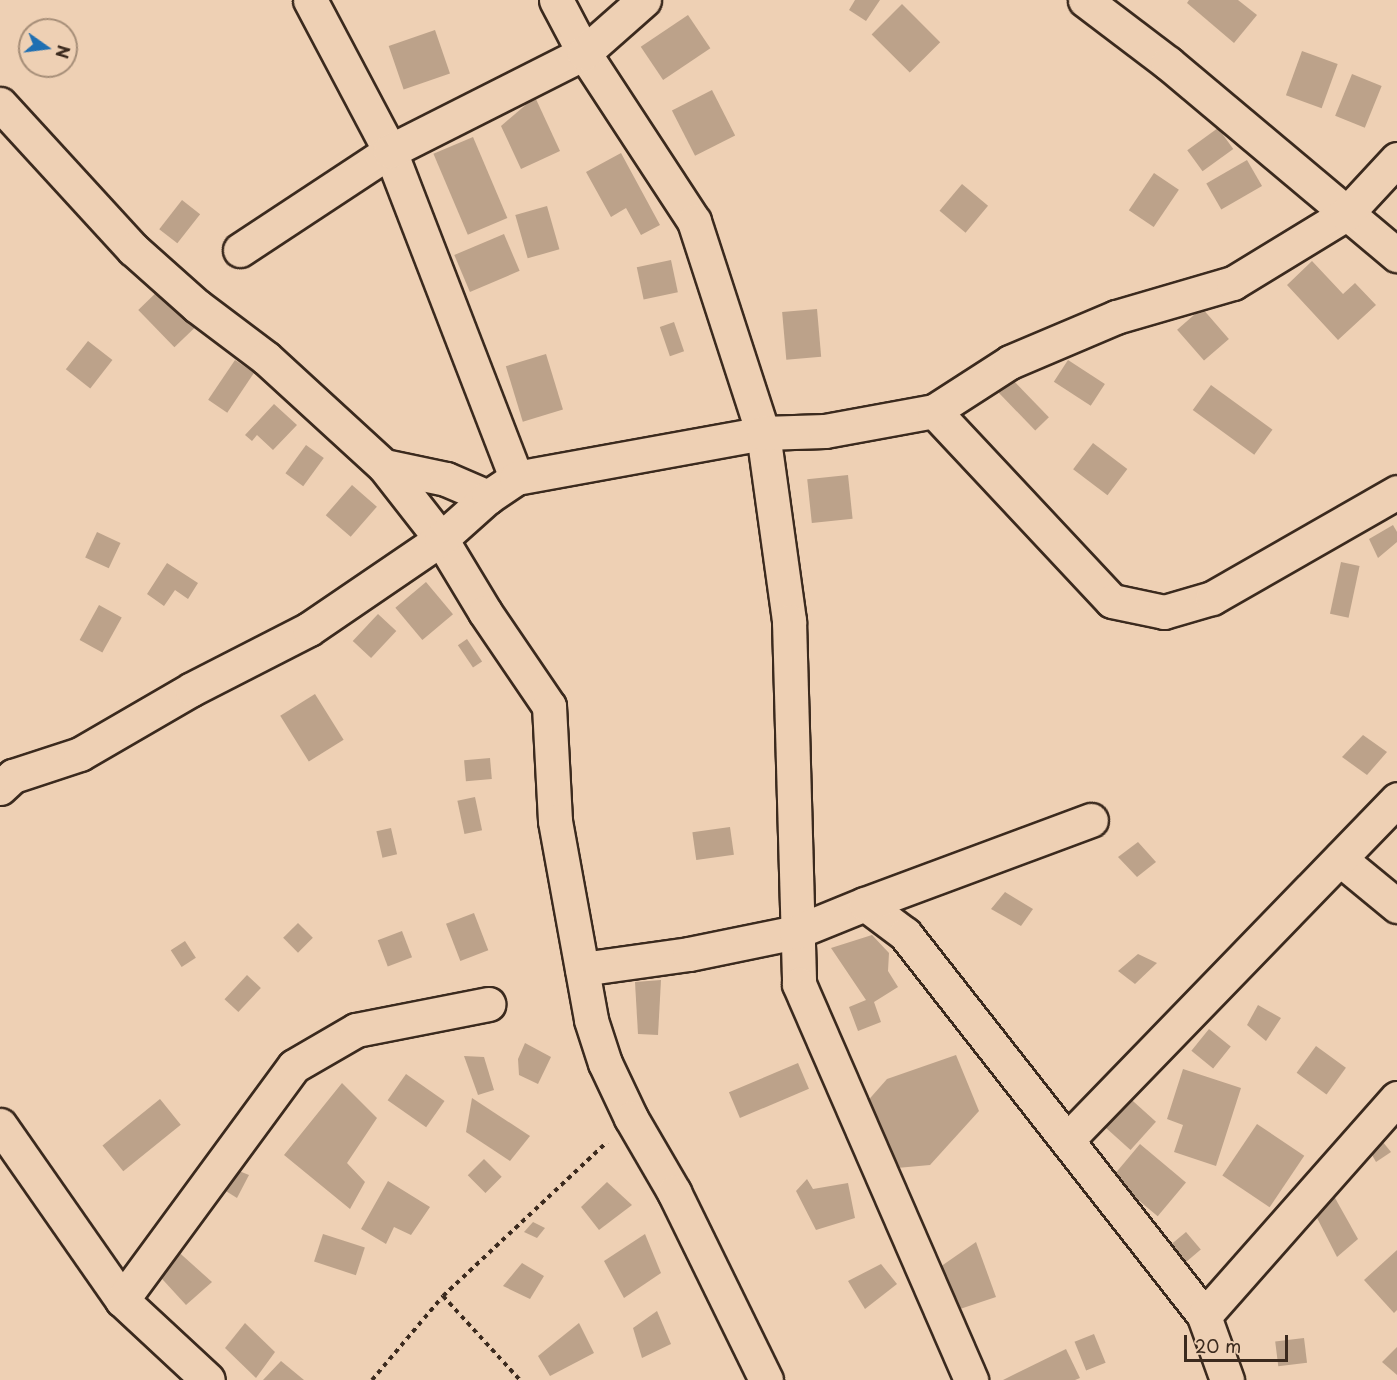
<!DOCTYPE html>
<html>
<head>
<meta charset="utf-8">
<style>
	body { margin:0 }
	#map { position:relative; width:1397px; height:1380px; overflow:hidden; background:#eed0b4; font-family:"Playpen Sans",sans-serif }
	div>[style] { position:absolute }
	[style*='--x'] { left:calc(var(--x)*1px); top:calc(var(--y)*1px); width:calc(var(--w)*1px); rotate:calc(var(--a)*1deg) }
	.building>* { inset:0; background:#bca28a; transform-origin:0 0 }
	.path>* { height:4px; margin-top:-2px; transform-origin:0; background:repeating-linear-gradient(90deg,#3b2a1e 0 4.5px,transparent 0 9px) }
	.roads { filter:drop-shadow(2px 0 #3b2a1e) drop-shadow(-2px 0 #3b2a1e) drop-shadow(0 2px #3b2a1e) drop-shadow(0 -2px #3b2a1e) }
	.street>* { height:33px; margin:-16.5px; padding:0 16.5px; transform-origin:16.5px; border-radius:16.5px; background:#eed0b4 }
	span { translate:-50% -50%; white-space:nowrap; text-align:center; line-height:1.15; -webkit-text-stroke:5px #eed0b4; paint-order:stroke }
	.north { position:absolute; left:18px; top:18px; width:60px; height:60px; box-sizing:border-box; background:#eed0b4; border:2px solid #a68e78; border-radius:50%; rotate:104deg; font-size:16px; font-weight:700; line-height:24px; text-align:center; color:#3b2a1e }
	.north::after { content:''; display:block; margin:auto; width:21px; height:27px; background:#1f6fb2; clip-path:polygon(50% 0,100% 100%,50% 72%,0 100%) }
	.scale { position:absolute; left:1184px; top:1335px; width:104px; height:27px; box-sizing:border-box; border:3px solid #3b2a1e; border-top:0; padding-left:8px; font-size:18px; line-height:21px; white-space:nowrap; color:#3b2a1e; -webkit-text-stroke:4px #eed0b4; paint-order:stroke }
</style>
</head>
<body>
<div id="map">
	<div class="building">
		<i style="clip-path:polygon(855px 0,880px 0,866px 21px,849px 10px)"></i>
		<i style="clip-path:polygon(1189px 0,1238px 0,1257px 15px,1234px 43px,1187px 3px)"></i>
		<i style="left:902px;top:4px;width:54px;height:43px;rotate:45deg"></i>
		<i style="left:688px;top:15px;width:40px;height:57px;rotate:56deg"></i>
		<i style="left:435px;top:30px;width:46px;height:49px;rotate:71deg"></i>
		<i style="left:1302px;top:51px;width:38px;height:47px;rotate:20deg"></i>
		<i style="left:1352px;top:74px;width:32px;height:45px;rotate:22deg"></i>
		<i style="left:712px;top:90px;width:51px;height:45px;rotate:63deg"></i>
		<i style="clip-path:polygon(535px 97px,560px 151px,521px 169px,501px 126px)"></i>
		<i style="left:1218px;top:128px;width:26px;height:38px;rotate:54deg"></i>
		<i style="left:473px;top:137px;width:88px;height:43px;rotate:67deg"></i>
		<i style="clip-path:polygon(621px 153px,660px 225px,641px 235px,626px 208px,611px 217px,586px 172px)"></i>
		<i style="left:1247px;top:160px;width:30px;height:47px;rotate:60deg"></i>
		<i style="left:1154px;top:173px;width:30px;height:45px;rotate:34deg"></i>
		<i style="left:962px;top:184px;width:34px;height:35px;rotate:40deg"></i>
		<i style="left:182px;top:200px;width:23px;height:37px;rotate:38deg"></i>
		<i style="left:547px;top:206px;width:45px;height:33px;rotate:74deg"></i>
		<i style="left:504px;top:234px;width:40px;height:54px;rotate:67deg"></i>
		<i style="left:671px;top:260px;width:33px;height:35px;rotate:78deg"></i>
		<i style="clip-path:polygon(1312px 261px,1343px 294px,1355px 283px,1376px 305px,1338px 340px,1287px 285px)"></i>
		<i style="left:162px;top:287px;width:52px;height:33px;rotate:46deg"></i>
		<i style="left:1202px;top:308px;width:41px;height:33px;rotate:49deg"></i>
		<i style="left:817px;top:309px;width:48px;height:35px;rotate:85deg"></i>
		<i style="left:674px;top:322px;width:31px;height:15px;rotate:71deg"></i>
		<i style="left:88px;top:341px;width:31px;height:36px;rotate:38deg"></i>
		<i style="left:546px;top:354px;width:58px;height:42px;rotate:73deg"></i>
		<i style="left:235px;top:360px;width:23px;height:48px;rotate:34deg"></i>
		<i style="left:1068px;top:360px;width:44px;height:26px;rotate:33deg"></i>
		<i style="left:1010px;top:377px;width:56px;height:19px;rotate:46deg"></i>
		<i style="left:1211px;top:385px;width:76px;height:31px;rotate:36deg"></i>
		<i style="clip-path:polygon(274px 404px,297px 425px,273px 450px,257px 435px,252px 441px,245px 435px)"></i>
		<i style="left:1093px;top:443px;width:43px;height:33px;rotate:37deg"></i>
		<i style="left:306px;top:445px;width:22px;height:35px;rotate:36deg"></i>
		<i style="left:848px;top:475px;width:44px;height:41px;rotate:84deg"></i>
		<i style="left:352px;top:485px;width:33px;height:40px;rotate:41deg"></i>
		<i style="clip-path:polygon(1393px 525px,1397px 532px,1397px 542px,1378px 558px,1369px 539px)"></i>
		<i style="left:97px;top:532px;width:26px;height:28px;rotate:25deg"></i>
		<i style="left:1341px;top:562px;width:19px;height:53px;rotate:12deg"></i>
		<i style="clip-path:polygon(167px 563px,198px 583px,188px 599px,175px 590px,164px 606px,147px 594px)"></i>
		<i style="left:426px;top:582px;width:42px;height:40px;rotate:50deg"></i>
		<i style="left:99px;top:605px;width:26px;height:40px;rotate:29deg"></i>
		<i style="left:378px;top:614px;width:25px;height:37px;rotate:43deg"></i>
		<i style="left:467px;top:639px;width:27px;height:11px;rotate:56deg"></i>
		<i style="left:315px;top:694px;width:54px;height:41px;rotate:58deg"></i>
		<i style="clip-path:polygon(1363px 735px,1387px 752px,1367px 775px,1342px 757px)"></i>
		<i style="left:490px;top:758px;width:21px;height:26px;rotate:85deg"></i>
		<i style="left:475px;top:797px;width:34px;height:18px;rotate:78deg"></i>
		<i style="left:730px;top:827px;width:28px;height:38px;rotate:82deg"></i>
		<i style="left:391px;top:828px;width:27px;height:15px;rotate:77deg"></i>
		<i style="clip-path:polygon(1138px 842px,1156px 862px,1137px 877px,1118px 857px)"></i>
		<i style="clip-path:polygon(1005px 892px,1033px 909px,1021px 926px,991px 909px)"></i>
		<i style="left:474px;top:913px;width:40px;height:30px;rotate:69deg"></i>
		<i style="left:298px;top:923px;width:21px;height:21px;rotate:45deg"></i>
		<i style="left:402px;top:931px;width:28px;height:26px;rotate:69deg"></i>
		<i style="clip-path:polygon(872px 935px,889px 953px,888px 971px,898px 987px,874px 1002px,881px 1022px,858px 1031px,849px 1007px,866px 1000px,831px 948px)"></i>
		<i style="left:185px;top:941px;width:20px;height:17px;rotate:57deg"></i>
		<i style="clip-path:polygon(1138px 954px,1157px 963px,1135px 984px,1118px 971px)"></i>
		<i style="left:247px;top:975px;width:19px;height:33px;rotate:43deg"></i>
		<i style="clip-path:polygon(661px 980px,658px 1035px,638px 1034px,635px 982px)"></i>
		<i style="clip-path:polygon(1258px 1005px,1281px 1018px,1266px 1041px,1247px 1025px)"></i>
		<i style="left:1209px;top:1029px;width:28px;height:28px;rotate:39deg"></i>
		<i style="clip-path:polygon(525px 1043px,551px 1057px,538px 1084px,519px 1075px,518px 1059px)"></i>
		<i style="left:1316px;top:1046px;width:37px;height:33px;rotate:36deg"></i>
		<i style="clip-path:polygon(956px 1055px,979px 1111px,930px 1165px,897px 1168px,857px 1113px,887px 1079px)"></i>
		<i style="clip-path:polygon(464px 1056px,484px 1057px,494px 1090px,478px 1095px)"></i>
		<i style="left:798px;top:1063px;width:28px;height:75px;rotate:67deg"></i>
		<i style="clip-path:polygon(1183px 1069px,1241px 1088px,1216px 1166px,1174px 1152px,1183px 1125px,1167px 1119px)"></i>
		<i style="left:406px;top:1074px;width:47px;height:32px;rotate:35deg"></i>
		<i style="clip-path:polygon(342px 1083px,377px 1118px,347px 1163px,365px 1182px,350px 1209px,284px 1155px)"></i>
		<i style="left:1124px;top:1093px;width:43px;height:38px;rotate:42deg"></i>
		<i style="clip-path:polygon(472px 1098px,530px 1136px,510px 1161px,466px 1132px)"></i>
		<i style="left:160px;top:1099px;width:33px;height:74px;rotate:51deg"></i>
		<i style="left:1257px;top:1124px;width:57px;height:62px;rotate:34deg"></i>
		<i style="clip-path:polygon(1378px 1136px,1391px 1152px,1376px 1162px,1367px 1146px)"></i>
		<i style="left:1140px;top:1144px;width:60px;height:44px;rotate:40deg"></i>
		<i style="left:484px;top:1159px;width:25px;height:23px;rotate:45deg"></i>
		<i style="clip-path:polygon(234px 1169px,249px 1175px,237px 1198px,221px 1188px)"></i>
		<i style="clip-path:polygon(807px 1179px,813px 1189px,848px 1183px,855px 1218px,816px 1230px,796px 1191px)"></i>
		<i style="clip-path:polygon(388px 1181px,430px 1207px,411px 1235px,394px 1227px,386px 1244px,361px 1229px)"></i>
		<i style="clip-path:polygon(607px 1182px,632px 1205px,599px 1230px,581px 1207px)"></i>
		<i style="clip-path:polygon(1330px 1189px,1358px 1239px,1337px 1257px,1314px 1212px)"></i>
		<i style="clip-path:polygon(533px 1222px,545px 1228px,537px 1238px,524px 1232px)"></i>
		<i style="left:1186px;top:1232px;width:23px;height:25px;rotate:50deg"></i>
		<i style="left:323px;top:1234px;width:44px;height:29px;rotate:18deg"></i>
		<i style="clip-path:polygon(645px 1234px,661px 1273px,624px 1298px,604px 1261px)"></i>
		<i style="clip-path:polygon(976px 1242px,996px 1297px,948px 1313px,940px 1267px)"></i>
		<i style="clip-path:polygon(173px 1247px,212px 1282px,186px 1305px,153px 1269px)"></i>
		<i style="clip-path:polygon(1397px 1250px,1397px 1310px,1394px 1313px,1364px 1280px)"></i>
		<i style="clip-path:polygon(522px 1263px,544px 1276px,530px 1299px,503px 1286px)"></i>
		<i style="clip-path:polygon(881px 1264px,897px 1284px,865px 1309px,848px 1281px)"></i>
		<i style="clip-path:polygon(657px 1311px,671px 1344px,642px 1358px,633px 1328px)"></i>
		<i style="clip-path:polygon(245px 1323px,275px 1352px,256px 1378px,225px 1348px)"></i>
		<i style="clip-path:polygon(579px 1323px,594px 1353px,550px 1376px,538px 1356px)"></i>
		<i style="left:1094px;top:1334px;width:31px;height:21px;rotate:68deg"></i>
		<i style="left:1304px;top:1338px;width:25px;height:29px;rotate:83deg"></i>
		<i style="clip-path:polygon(1397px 1347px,1397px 1375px,1382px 1362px)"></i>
		<i style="clip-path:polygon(1066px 1349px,1080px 1378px,1075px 1380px,1003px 1380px)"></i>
		<i style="clip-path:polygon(281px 1361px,304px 1380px,263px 1380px)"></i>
	</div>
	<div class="path">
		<i style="--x:443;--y:1296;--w:114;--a:47.5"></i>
		<i style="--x:372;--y:1380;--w:110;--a:-49.8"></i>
		<i style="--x:443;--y:1296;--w:225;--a:-43.2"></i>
	</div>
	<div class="roads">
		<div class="street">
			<i style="--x:310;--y:0;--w:171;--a:62.1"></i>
			<i style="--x:390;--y:151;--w:350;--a:68.9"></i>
			<i style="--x:556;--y:0;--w:60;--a:62.2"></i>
			<i style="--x:584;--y:53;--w:201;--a:56.8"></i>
			<i style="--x:694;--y:221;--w:223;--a:72"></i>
			<i style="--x:763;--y:433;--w:190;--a:82.1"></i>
			<i style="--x:789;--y:621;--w:363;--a:88.4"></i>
			<i style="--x:799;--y:984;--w:432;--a:66.5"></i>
			<i style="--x:1085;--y:0;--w:104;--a:37.2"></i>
			<i style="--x:1168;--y:63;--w:299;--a:40"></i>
			<i style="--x:0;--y:104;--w:197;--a:47.5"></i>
			<i style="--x:133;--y:249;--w:86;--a:41.7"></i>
			<i style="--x:197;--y:306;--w:86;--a:37"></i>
			<i style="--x:266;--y:358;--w:160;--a:42.5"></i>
			<i style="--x:384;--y:466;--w:63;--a:11.8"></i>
			<i style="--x:446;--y:479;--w:46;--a:23.2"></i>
			<i style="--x:240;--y:250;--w:180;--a:-33.4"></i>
			<i style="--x:390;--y:151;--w:217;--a:-26.8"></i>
			<i style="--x:584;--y:53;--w:80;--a:-41.5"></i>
			<i style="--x:934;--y:411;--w:260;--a:46.9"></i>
			<i style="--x:1112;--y:601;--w:53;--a:11.9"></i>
			<i style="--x:1164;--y:612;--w:50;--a:-16.3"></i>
			<i style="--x:1212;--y:598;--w:213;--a:-29.8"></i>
			<i style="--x:384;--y:466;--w:93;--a:52"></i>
			<i style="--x:441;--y:539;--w:85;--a:58.9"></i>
			<i style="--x:485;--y:612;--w:114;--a:55.8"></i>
			<i style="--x:549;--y:706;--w:115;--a:87"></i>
			<i style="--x:555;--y:821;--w:202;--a:79.7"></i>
			<i style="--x:591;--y:1020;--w:45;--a:72"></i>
			<i style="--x:605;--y:1063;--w:61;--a:64.7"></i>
			<i style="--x:631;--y:1118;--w:86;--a:59.8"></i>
			<i style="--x:674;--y:1192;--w:209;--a:63.9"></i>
			<i style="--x:0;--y:788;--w:18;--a:-43"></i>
			<i style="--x:13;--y:776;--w:71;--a:-18.2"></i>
			<i style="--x:80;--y:754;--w:129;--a:-30.1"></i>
			<i style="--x:192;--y:689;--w:131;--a:-27.1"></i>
			<i style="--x:309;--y:629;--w:160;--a:-34.3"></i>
			<i style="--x:441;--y:539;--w:63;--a:-41.8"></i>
			<i style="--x:488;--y:497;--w:34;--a:-34"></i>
			<i style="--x:516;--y:478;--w:251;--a:-10.3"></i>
			<i style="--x:763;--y:433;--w:62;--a:-1.8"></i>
			<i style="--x:825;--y:431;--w:111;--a:-10.4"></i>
			<i style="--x:934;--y:411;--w:90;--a:-32.8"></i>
			<i style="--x:1010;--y:362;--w:115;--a:-23"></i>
			<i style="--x:1116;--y:317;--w:122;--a:-16.2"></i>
			<i style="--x:1233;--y:283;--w:132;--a:-31.4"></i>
			<i style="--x:1346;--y:214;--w:75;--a:-47.2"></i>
			<i style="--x:1340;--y:859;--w:74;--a:39.5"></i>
			<i style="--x:865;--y:904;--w:50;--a:36.9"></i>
			<i style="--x:905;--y:934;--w:485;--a:51.9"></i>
			<i style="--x:1204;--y:1316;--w:68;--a:70.2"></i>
			<i style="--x:582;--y:969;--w:108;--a:-8"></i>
			<i style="--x:689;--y:954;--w:109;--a:-11.6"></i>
			<i style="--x:796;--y:932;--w:74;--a:-22.1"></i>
			<i style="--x:865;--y:904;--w:241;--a:-20.4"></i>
			<i style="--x:0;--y:1125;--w:213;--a:55.1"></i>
			<i style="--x:122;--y:1300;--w:117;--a:42.9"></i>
			<i style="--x:1068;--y:1139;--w:473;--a:-45.9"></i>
			<i style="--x:122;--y:1300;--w:290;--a:-53.7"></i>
			<i style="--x:294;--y:1066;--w:72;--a:-30.1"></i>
			<i style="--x:356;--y:1030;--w:135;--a:-11.1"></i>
			<i style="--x:1204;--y:1316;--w:291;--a:-48.5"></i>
		</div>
	</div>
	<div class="north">N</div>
	<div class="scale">20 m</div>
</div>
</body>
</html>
